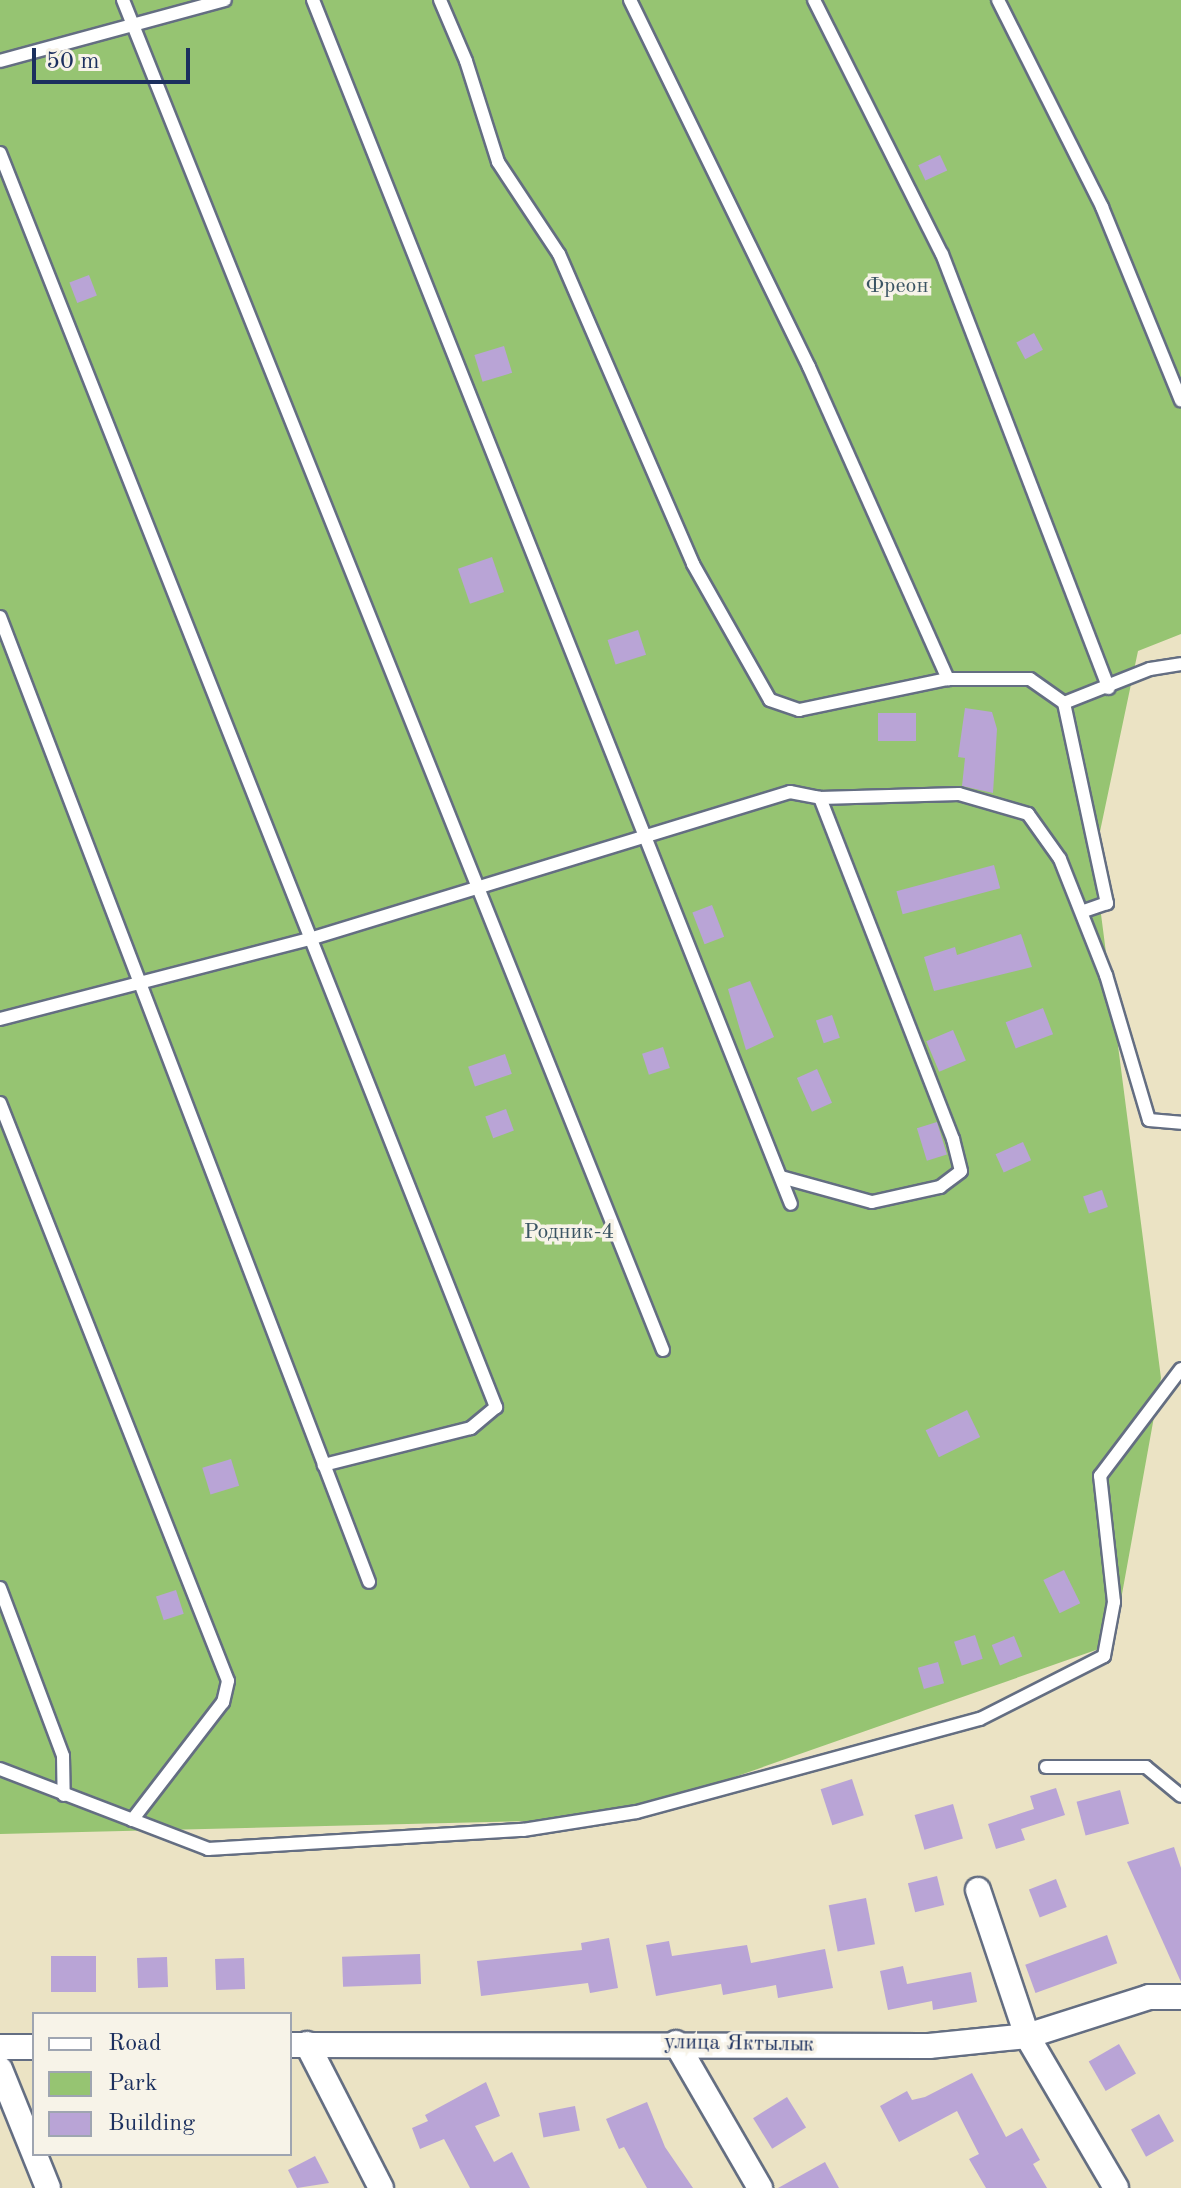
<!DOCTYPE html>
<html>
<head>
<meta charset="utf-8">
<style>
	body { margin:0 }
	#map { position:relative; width:1181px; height:2188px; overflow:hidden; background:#ebe3c4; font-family:"Old Standard TT",serif }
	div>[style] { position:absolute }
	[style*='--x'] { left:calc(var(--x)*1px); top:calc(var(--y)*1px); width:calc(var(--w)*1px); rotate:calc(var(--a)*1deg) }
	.green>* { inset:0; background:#96c472 }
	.building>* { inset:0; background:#b9a4d6; transform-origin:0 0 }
	.roads { filter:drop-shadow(2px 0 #646e82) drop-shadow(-2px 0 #646e82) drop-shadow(0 2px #646e82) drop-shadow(0 -2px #646e82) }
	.lane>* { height:12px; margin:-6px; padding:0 6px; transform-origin:6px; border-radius:6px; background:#fff }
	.street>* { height:24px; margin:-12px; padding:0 12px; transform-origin:12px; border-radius:12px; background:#fff }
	span { translate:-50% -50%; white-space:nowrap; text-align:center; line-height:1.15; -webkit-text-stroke:7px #f7f3e8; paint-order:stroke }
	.park-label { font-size:22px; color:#3a5463 }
	.street-label { font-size:22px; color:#1b2f5e }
	.legend { position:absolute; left:32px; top:2012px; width:260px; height:144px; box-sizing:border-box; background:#f7f3e8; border:2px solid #9fa5b1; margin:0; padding:10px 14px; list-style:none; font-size:24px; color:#1b2f5e }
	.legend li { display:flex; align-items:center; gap:16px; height:40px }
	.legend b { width:40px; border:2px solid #9fa5b1 }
	.scale { position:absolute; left:32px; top:48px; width:158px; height:36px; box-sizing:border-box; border:4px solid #1b2f5e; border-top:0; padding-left:10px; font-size:24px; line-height:28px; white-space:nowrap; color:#1b2f5e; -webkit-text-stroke:6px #f7f3e8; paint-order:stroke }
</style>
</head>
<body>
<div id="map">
	<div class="green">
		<i style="clip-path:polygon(0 0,1181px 0,1181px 634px,1138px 651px,1094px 860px,1161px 1378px,1113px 1644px,615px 1819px,0 1834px)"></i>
	</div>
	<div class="building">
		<i style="left:940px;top:155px;width:17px;height:24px;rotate:65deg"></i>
		<i style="left:89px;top:275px;width:22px;height:21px;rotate:69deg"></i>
		<i style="left:1034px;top:333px;width:19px;height:20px;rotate:62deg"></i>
		<i style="left:504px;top:346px;width:28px;height:31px;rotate:73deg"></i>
		<i style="left:492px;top:557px;width:37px;height:36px;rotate:71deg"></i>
		<i style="left:638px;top:630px;width:26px;height:32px;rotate:72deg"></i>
		<i style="clip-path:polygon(965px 708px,992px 712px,997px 729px,993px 793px,962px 786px,965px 758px,958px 757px)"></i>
		<i style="left:878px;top:713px;width:38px;height:28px"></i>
		<i style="left:994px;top:865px;width:24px;height:101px;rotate:75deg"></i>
		<i style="left:712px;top:905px;width:34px;height:21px;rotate:69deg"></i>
		<i style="clip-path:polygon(1021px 934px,1032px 967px,934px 991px,924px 957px,955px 947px,957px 955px)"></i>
		<i style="clip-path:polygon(750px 981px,774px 1037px,746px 1050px,728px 989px)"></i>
		<i style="left:1043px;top:1008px;width:28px;height:40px;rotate:69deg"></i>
		<i style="left:832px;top:1015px;width:24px;height:17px;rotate:71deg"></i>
		<i style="left:953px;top:1030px;width:33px;height:29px;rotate:67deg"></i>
		<i style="left:663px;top:1047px;width:22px;height:22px;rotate:72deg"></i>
		<i style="left:505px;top:1054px;width:21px;height:39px;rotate:71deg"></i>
		<i style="left:817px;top:1069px;width:37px;height:22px;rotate:66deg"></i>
		<i style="left:506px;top:1109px;width:23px;height:22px;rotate:70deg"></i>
		<i style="left:937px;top:1122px;width:34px;height:21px;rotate:73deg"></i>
		<i style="left:1023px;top:1142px;width:20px;height:30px;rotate:66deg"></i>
		<i style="left:1102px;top:1190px;width:18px;height:20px;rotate:71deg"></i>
		<i style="left:967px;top:1410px;width:30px;height:46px;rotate:64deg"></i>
		<i style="left:231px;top:1459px;width:28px;height:30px;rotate:73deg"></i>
		<i style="left:1064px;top:1570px;width:37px;height:23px;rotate:64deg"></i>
		<i style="left:176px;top:1590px;width:25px;height:21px;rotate:72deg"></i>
		<i style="left:975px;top:1635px;width:25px;height:22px;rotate:72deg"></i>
		<i style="left:1014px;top:1636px;width:22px;height:24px;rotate:68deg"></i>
		<i style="left:938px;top:1662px;width:22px;height:21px;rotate:74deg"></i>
		<i style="left:852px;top:1779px;width:38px;height:33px;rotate:72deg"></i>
		<i style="clip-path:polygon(1056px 1788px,1065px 1815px,1021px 1829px,1025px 1840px,996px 1849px,988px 1824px,1034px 1809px,1030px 1796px)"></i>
		<i style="left:1120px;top:1790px;width:35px;height:45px;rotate:75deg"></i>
		<i style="left:953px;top:1804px;width:36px;height:40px;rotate:74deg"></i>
		<i style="clip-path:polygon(1174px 1847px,1181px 1868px,1181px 1982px,1127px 1862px)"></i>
		<i style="left:937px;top:1876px;width:30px;height:30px;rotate:76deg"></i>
		<i style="left:1056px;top:1879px;width:30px;height:29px;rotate:69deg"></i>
		<i style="left:866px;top:1898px;width:47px;height:38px;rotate:79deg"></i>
		<i style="left:1107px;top:1935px;width:30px;height:87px;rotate:70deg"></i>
		<i style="clip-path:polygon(609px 1938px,618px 1988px,590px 1993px,588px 1983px,481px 1996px,477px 1961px,582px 1950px,581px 1943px)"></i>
		<i style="clip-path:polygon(669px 1941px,672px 1956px,747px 1945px,751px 1963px,825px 1949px,833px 1988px,778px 1998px,776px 1985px,723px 1995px,721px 1984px,656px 1996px,646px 1945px)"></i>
		<i style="left:420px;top:1954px;width:30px;height:78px;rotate:88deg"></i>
		<i style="left:51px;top:1956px;width:45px;height:36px"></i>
		<i style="left:167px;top:1957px;width:30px;height:30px;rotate:88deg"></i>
		<i style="left:244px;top:1958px;width:31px;height:29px;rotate:88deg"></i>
		<i style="clip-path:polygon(903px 1966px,907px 1984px,971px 1972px,977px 2002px,933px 2010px,932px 2001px,888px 2010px,880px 1971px)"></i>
		<i style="left:1119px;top:2044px;width:34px;height:35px;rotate:60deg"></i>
		<i style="clip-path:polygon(972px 2073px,1006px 2137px,1022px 2128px,1040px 2160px,1033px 2164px,1047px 2188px,986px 2188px,969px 2159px,979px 2154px,957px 2111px,899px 2142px,880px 2106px,907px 2091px,912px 2100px,925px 2097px)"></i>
		<i style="clip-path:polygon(486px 2082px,500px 2116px,475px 2126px,494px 2162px,512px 2152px,530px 2188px,470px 2188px,444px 2139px,420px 2149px,412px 2128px,428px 2121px,425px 2115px)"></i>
		<i style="left:787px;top:2097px;width:36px;height:40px;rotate:58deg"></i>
		<i style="clip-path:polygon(647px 2102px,665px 2147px,693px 2188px,647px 2188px,624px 2147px,619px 2149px,606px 2119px)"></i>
		<i style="left:575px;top:2106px;width:25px;height:37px;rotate:79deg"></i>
		<i style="left:1159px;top:2114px;width:31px;height:32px;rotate:61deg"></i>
		<i style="clip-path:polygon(315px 2156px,329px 2183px,297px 2188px,288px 2170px)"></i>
		<i style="clip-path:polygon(825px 2162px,839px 2188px,778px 2188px)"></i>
	</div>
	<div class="roads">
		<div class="lane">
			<i style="--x:123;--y:0;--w:1454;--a:68.2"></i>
			<i style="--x:313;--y:0;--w:1295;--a:68.35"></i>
			<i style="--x:440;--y:0;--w:66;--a:66.9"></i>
			<i style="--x:466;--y:61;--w:106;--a:72.4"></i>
			<i style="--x:498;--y:162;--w:110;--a:56.5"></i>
			<i style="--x:559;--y:254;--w:338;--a:66.6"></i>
			<i style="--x:693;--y:564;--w:156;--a:60.5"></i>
			<i style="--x:770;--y:700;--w:31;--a:19"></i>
			<i style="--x:799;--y:710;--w:152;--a:-11.8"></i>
			<i style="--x:948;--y:679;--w:82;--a:0"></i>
			<i style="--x:1030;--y:679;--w:42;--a:35.2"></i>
			<i style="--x:1064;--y:703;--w:205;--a:77.9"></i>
			<i style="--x:1107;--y:903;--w:24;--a:161"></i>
			<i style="--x:630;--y:0;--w:408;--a:64"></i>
			<i style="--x:809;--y:367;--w:342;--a:66"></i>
			<i style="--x:814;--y:0;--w:284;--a:63.3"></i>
			<i style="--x:942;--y:254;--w:465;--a:69"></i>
			<i style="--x:998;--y:0;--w:232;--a:63.3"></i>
			<i style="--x:1102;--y:207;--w:209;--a:67.8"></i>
			<i style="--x:0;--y:61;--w:233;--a:-15.2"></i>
			<i style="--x:0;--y:153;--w:1349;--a:68.42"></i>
			<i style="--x:496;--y:1407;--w:33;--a:140"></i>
			<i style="--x:471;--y:1428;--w:152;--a:165.9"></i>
			<i style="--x:0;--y:617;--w:1033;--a:69.07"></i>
			<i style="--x:1064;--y:703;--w:92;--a:-21.6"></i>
			<i style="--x:1150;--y:669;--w:31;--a:-9"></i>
			<i style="--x:0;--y:1019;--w:323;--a:-14.5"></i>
			<i style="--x:313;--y:938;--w:499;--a:-17"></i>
			<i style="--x:790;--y:792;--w:31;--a:11"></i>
			<i style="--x:820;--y:798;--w:139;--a:-1.6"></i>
			<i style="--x:959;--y:794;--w:72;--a:16.2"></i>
			<i style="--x:1028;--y:814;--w:55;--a:54.6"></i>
			<i style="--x:1060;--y:859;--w:125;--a:68.4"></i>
			<i style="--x:1106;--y:975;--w:151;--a:73.5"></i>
			<i style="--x:1149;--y:1120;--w:32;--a:5"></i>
			<i style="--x:0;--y:1103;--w:621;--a:68.47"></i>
			<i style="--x:228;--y:1681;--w:22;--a:103"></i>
			<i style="--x:223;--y:1702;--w:149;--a:127.6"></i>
			<i style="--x:781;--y:1177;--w:94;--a:15.4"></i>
			<i style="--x:872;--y:1202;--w:70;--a:-12.4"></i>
			<i style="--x:940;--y:1187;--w:26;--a:-37"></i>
			<i style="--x:961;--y:1171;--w:33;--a:-104"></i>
			<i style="--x:953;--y:1139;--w:366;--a:-111.3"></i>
			<i style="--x:0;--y:1588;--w:179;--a:69.4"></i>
			<i style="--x:63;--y:1756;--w:39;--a:89"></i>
			<i style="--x:1046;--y:1767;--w:100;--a:0"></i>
			<i style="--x:1146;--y:1767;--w:45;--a:39.6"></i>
			<i style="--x:0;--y:1769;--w:223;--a:21"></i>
			<i style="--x:208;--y:1849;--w:316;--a:-3.5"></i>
			<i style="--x:523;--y:1830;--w:115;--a:-9"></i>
			<i style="--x:637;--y:1812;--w:355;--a:-15.2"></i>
			<i style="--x:980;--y:1719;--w:139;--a:-26.9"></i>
			<i style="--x:1104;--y:1656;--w:55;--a:-79.5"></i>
			<i style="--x:1114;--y:1602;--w:127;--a:-96.3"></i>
			<i style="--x:1100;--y:1476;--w:134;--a:-52.9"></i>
		</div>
		<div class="street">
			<i style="--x:978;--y:1890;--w:154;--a:71.4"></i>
			<i style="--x:1027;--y:2036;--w:176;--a:59.6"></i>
			<i style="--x:676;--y:2043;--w:168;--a:59.9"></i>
			<i style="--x:307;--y:2044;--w:162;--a:62.8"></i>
			<i style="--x:290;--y:2045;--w:639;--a:0.09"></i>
			<i style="--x:929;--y:2046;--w:99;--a:-5.8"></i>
			<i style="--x:1027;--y:2036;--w:128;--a:-17.7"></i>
			<i style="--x:1149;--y:1997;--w:32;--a:0"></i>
			<i style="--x:0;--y:2047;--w:34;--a:0"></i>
			<i style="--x:0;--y:2069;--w:128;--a:68"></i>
		</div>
	</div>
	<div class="park-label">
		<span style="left:897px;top:287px">Фреон</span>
		<span style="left:569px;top:1233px">Родник-4</span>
	</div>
	<div class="street-label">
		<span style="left:739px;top:2044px;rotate:1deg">улица Яктылык</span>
	</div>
	<ul class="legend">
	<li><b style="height:10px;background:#fff"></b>Road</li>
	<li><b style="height:22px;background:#96c472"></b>Park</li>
	<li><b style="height:22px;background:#b9a4d6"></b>Building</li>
	</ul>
	<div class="scale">50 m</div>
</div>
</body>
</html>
